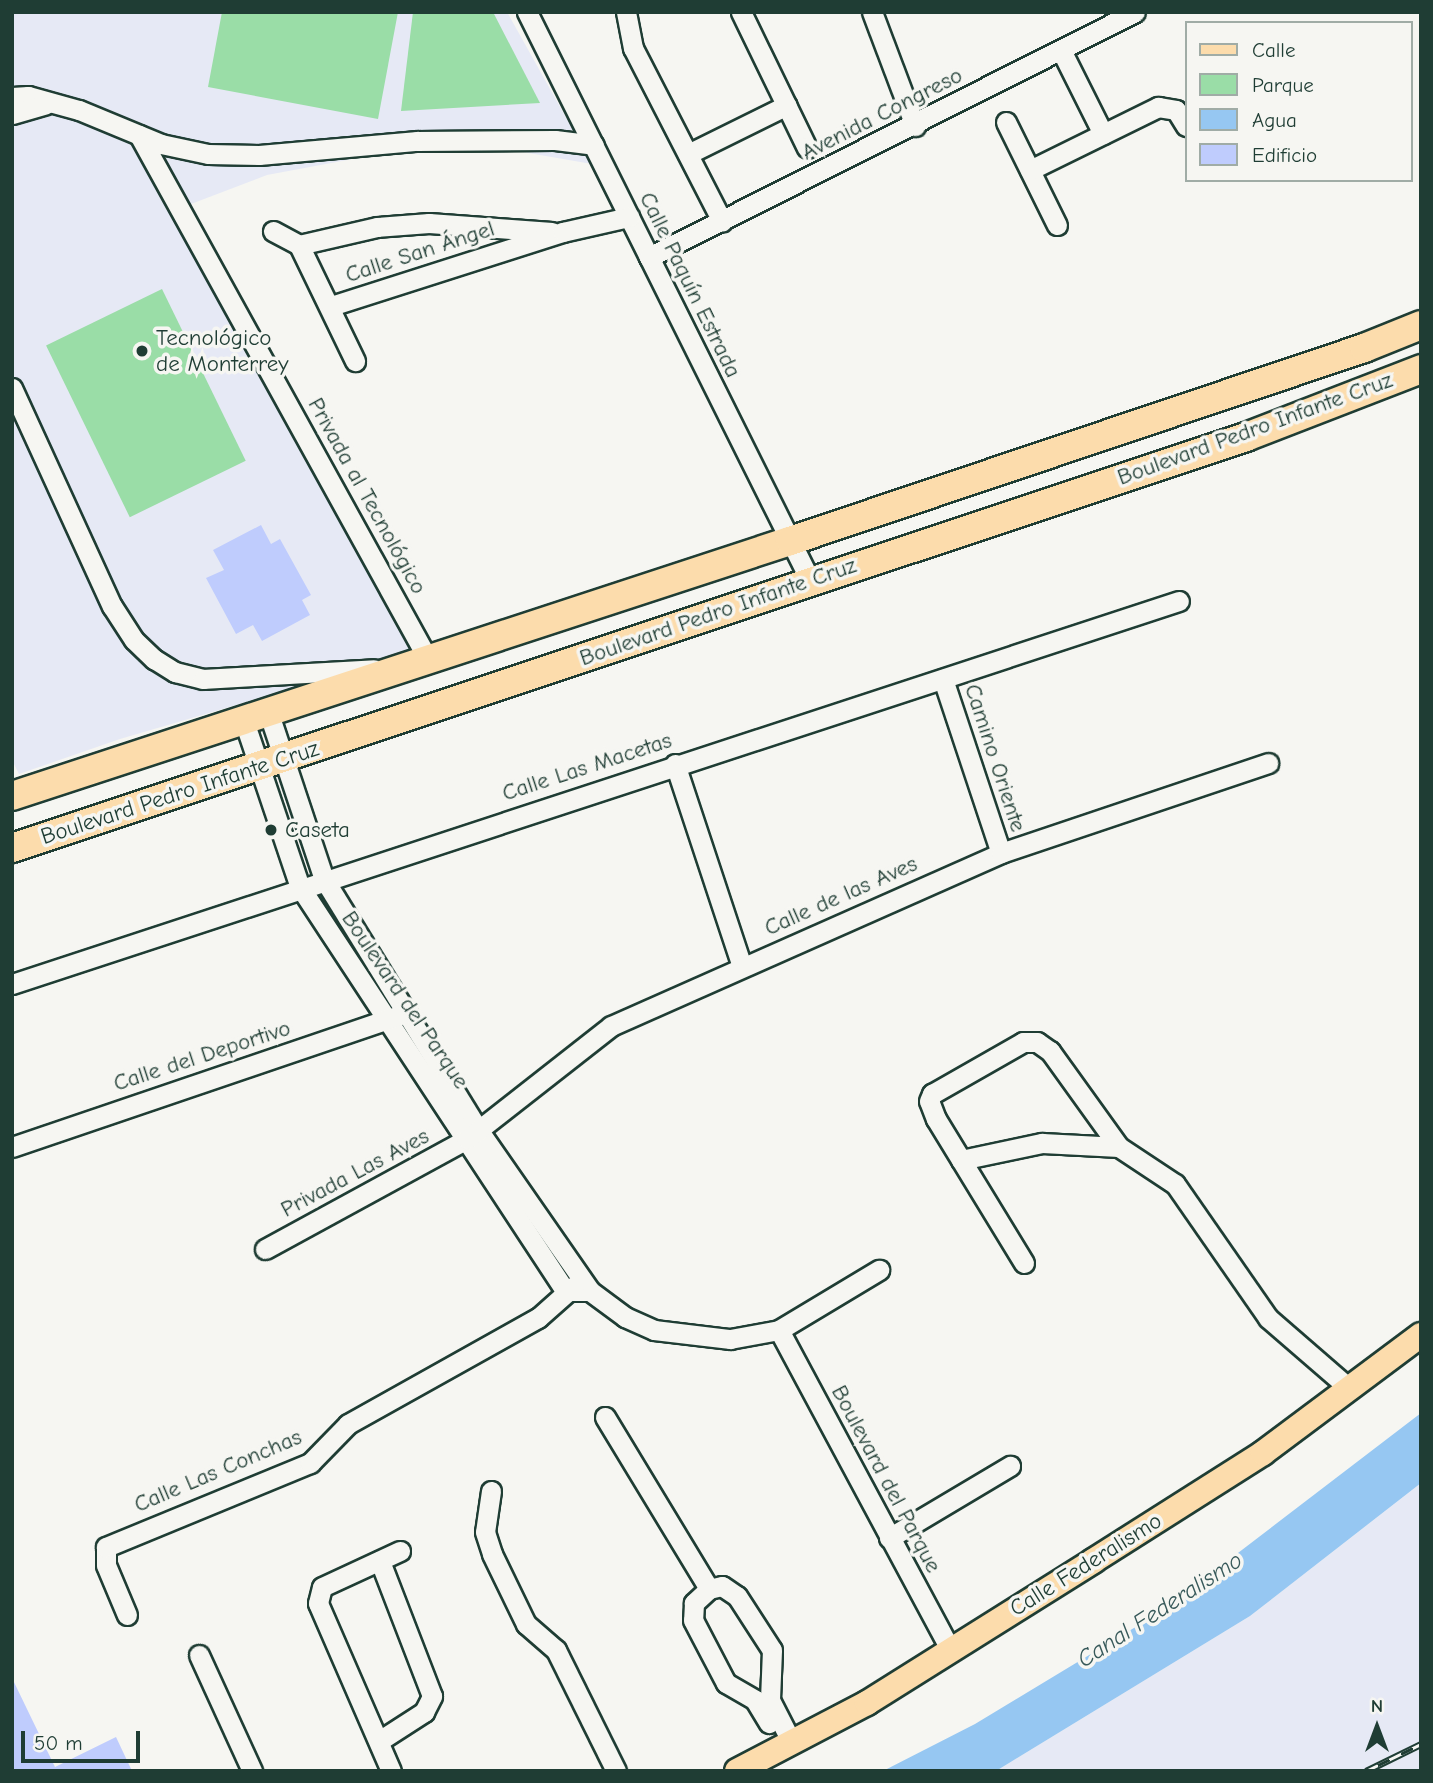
<!DOCTYPE html>
<html>
<head>
<meta charset="utf-8">
<style>
	body { margin:0 }
	#map { position:relative; width:1433px; height:1783px; overflow:hidden; background:#f6f6f2; font-family:"Comic Neue",sans-serif }
	div>[style] { position:absolute }
	[style*='--x'] { left:calc(var(--x)*1px); top:calc(var(--y)*1px); width:calc(var(--w)*1px); rotate:calc(var(--a)*1deg) }
	.built>* { inset:0; background:#e6e9f5 }
	.green>* { inset:0; background:#9adda7; transform-origin:0 0 }
	.water>* { inset:0; background:#96c7f2 }
	.building>* { inset:0; background:#bfccfd }
	.roads { filter:drop-shadow(2px 0 #1f3d34) drop-shadow(-2px 0 #1f3d34) drop-shadow(0 2px #1f3d34) drop-shadow(0 -2px #1f3d34) }
	.minor>* { height:19px; margin:-9.5px; padding:0 9.5px; transform-origin:9.5px; border-radius:9.5px; background:#f6f6f2 }
	.major>* { height:24px; margin:-12px; padding:0 12px; transform-origin:12px; border-radius:12px; background:#fcdcac }
	.highway>* { height:28px; margin:-14px; padding:0 14px; transform-origin:14px; border-radius:14px; background:#fcdcac }
	.rail>* { height:7px; margin-top:-3.5px; transform-origin:0; background:repeating-linear-gradient(90deg,#f6f6f2 0 13px,#1f3d34 0 26px); box-sizing:border-box; border-block:2px solid #1f3d34 }
	.dots>* { width:19px; height:19px; translate:-50% -50%; box-sizing:border-box; border:4px solid #f6f6f2; border-radius:50% }
	span { translate:-50% -50%; white-space:nowrap; text-align:center; line-height:1.15; -webkit-text-stroke:7px #f6f6f2; paint-order:stroke }
	.street-label { font-size:23px; color:#1f3d34 }
	.poi-label { font-size:23px; color:#1f3d34 }
	.left { translate:0 -50%; text-align:left }
	.water-label { font-size:24px; color:#37595a; font-style:italic }
	.frame { position:absolute; inset:0; border:14px solid #1f3d34; pointer-events:none }
	.legend { position:absolute; left:1185px; top:21px; width:228px; height:161px; box-sizing:border-box; background:#f6f6f2; border:2px solid #a0aca6; margin:0; padding:9px 12px; list-style:none; font-size:21px; color:#1f3d34 }
	.legend li { display:flex; align-items:center; gap:14px; height:35px }
	.legend b { width:35px; border:2px solid #a0aca6 }
	.north { position:absolute; left:1342px; top:1692px; width:70px; height:70px; -webkit-text-stroke:5px #f6f6f2; paint-order:stroke; rotate:0deg; font-size:19px; font-weight:700; line-height:28px; text-align:center; color:#1f3d34 }
	.north::after { content:''; display:block; margin:auto; width:24px; height:32px; background:#1f3d34; clip-path:polygon(50% 0,100% 100%,50% 72%,0 100%) }
	.scale { position:absolute; left:21px; top:1731px; width:119px; height:32px; box-sizing:border-box; border:4px solid #1f3d34; border-top:0; padding-left:9px; font-size:21px; line-height:24px; white-space:nowrap; color:#1f3d34; -webkit-text-stroke:5px #f6f6f2; paint-order:stroke }
</style>
</head>
<body>
<div id="map">
	<div class="built">
		<i style="clip-path:polygon(12px 12px,507px 12px,592px 164px,517px 151px,390px 152px,267px 175px,191px 204px,431px 648px,120px 739px,19px 774px,12px 760px)"></i>
		<i style="clip-path:polygon(1421px 1483px,1421px 1771px,996px 1771px,1250px 1616px)"></i>
	</div>
	<div class="green">
		<i style="clip-path:polygon(222px 12px,398px 12px,378px 119px,208px 87px)"></i>
		<i style="clip-path:polygon(413px 12px,493px 12px,540px 103px,401px 111px)"></i>
		<i style="left:162px;top:289px;width:191px;height:129px;rotate:64deg"></i>
	</div>
	<div class="water">
		<i style="clip-path:polygon(1421px 1413px,1421px 1483px,1250px 1616px,996px 1771px,883px 1771px,975px 1724px,1162px 1611px)"></i>
	</div>
	<div class="building">
		<i style="clip-path:polygon(261px 525px,271px 544px,280px 539px,311px 595px,302px 600px,310px 615px,262px 641px,253px 625px,236px 634px,206px 578px,224px 570px,213px 550px)"></i>
		<i style="clip-path:polygon(12px 1678px,55px 1767px,116px 1737px,132px 1771px,12px 1771px)"></i>
	</div>
	<div class="roads">
		<div class="minor">
			<i style="--x:527;--y:12;--w:635;--a:63.52"></i>
			<i style="--x:626;--y:12;--w:37;--a:79"></i>
			<i style="--x:633;--y:48;--w:195;--a:62.8"></i>
			<i style="--x:741;--y:12;--w:151;--a:64.1"></i>
			<i style="--x:872;--y:12;--w:122;--a:69.3"></i>
			<i style="--x:1061;--y:50;--w:94;--a:63.4"></i>
			<i style="--x:12;--y:97;--w:16;--a:-4"></i>
			<i style="--x:28;--y:96;--w:53;--a:15.4"></i>
			<i style="--x:79;--y:110;--w:89;--a:22.5"></i>
			<i style="--x:161;--y:144;--w:48;--a:12"></i>
			<i style="--x:208;--y:154;--w:51;--a:1.1"></i>
			<i style="--x:259;--y:155;--w:159;--a:-5.1"></i>
			<i style="--x:417;--y:141;--w:138;--a:-0.4"></i>
			<i style="--x:555;--y:140;--w:39;--a:7"></i>
			<i style="--x:12;--y:114;--w:35;--a:-16"></i>
			<i style="--x:1006;--y:122;--w:115;--a:63.7"></i>
			<i style="--x:139;--y:135;--w:601;--a:61.13"></i>
			<i style="--x:688;--y:154;--w:110;--a:-26.3"></i>
			<i style="--x:1030;--y:170;--w:143;--a:-26.2"></i>
			<i style="--x:1158;--y:107;--w:18;--a:9"></i>
			<i style="--x:1176;--y:110;--w:19;--a:58"></i>
			<i style="--x:273;--y:231;--w:30;--a:28"></i>
			<i style="--x:299;--y:245;--w:80;--a:-13"></i>
			<i style="--x:377;--y:227;--w:52;--a:-4.4"></i>
			<i style="--x:429;--y:223;--w:123;--a:4.2"></i>
			<i style="--x:299;--y:245;--w:129;--a:64.2"></i>
			<i style="--x:649;--y:257;--w:544;--a:-26.75"></i>
			<i style="--x:331;--y:306;--w:244;--a:-17.7"></i>
			<i style="--x:563;--y:232;--w:68;--a:-12.8"></i>
			<i style="--x:12;--y:388;--w:240;--a:65.4"></i>
			<i style="--x:112;--y:606;--w:40;--a:57.1"></i>
			<i style="--x:134;--y:640;--w:28;--a:44"></i>
			<i style="--x:154;--y:659;--w:25;--a:32"></i>
			<i style="--x:175;--y:672;--w:29;--a:14"></i>
			<i style="--x:203;--y:679;--w:171;--a:-3.3"></i>
			<i style="--x:943;--y:679;--w:183;--a:71.6"></i>
			<i style="--x:268;--y:711;--w:177;--a:71.6"></i>
			<i style="--x:324;--y:879;--w:296;--a:58.4"></i>
			<i style="--x:479;--y:1131;--w:195;--a:55.2"></i>
			<i style="--x:590;--y:1291;--w:44;--a:36.6"></i>
			<i style="--x:625;--y:1317;--w:32;--a:24"></i>
			<i style="--x:654;--y:1330;--w:77;--a:6.8"></i>
			<i style="--x:730;--y:1339;--w:50;--a:-10.4"></i>
			<i style="--x:779;--y:1330;--w:117;--a:-31"></i>
			<i style="--x:243;--y:718;--w:178;--a:71.4"></i>
			<i style="--x:300;--y:887;--w:483;--a:56.7"></i>
			<i style="--x:565;--y:1291;--w:25;--a:0"></i>
			<i style="--x:675;--y:764;--w:213;--a:71.7"></i>
			<i style="--x:12;--y:984;--w:1228;--a:-18.17"></i>
			<i style="--x:12;--y:1147;--w:409;--a:-18.8"></i>
			<i style="--x:961;--y:1160;--w:83;--a:-11.9"></i>
			<i style="--x:1042;--y:1143;--w:77;--a:3"></i>
			<i style="--x:1119;--y:1147;--w:67;--a:33.5"></i>
			<i style="--x:1175;--y:1184;--w:163;--a:55.2"></i>
			<i style="--x:1268;--y:1318;--w:108;--a:40.9"></i>
			<i style="--x:265;--y:1249;--w:230;--a:-28.6"></i>
			<i style="--x:467;--y:1139;--w:183;--a:-38.1"></i>
			<i style="--x:611;--y:1026;--w:427;--a:-23.9"></i>
			<i style="--x:1001;--y:853;--w:282;--a:-18.6"></i>
			<i style="--x:1024;--y:1263;--w:169;--a:-121.4"></i>
			<i style="--x:936;--y:1119;--w:19;--a:-111"></i>
			<i style="--x:929;--y:1101;--w:8;--a:-67"></i>
			<i style="--x:932;--y:1094;--w:105;--a:-29.7"></i>
			<i style="--x:1023;--y:1042;--w:14;--a:0"></i>
			<i style="--x:1037;--y:1042;--w:16;--a:35"></i>
			<i style="--x:1050;--y:1051;--w:118;--a:54.3"></i>
			<i style="--x:779;--y:1330;--w:364;--a:61.8"></i>
			<i style="--x:605;--y:1417;--w:201;--a:58.8"></i>
			<i style="--x:709;--y:1589;--w:13;--a:-13"></i>
			<i style="--x:722;--y:1586;--w:18;--a:34"></i>
			<i style="--x:737;--y:1596;--w:64;--a:57.1"></i>
			<i style="--x:772;--y:1650;--w:50;--a:92.3"></i>
			<i style="--x:770;--y:1700;--w:48;--a:62.9"></i>
			<i style="--x:491;--y:1491;--w:41;--a:98.3"></i>
			<i style="--x:485;--y:1532;--w:23;--a:72"></i>
			<i style="--x:492;--y:1554;--w:78;--a:64.1"></i>
			<i style="--x:526;--y:1624;--w:40;--a:41"></i>
			<i style="--x:556;--y:1650;--w:135;--a:63.6"></i>
			<i style="--x:889;--y:1538;--w:141;--a:-30.8"></i>
			<i style="--x:709;--y:1589;--w:21;--a:137"></i>
			<i style="--x:694;--y:1603;--w:17;--a:93"></i>
			<i style="--x:693;--y:1620;--w:71;--a:62.4"></i>
			<i style="--x:726;--y:1683;--w:34;--a:30"></i>
			<i style="--x:755;--y:1700;--w:27;--a:59"></i>
			<i style="--x:127;--y:1615;--w:54;--a:-112.8"></i>
			<i style="--x:106;--y:1565;--w:18;--a:-90"></i>
			<i style="--x:106;--y:1547;--w:221;--a:-22.4"></i>
			<i style="--x:310;--y:1463;--w:54;--a:-45.7"></i>
			<i style="--x:348;--y:1424;--w:218;--a:-29.2"></i>
			<i style="--x:538;--y:1318;--w:48;--a:-41.6"></i>
			<i style="--x:199;--y:1655;--w:128;--a:65.4"></i>
			<i style="--x:379;--y:1741;--w:54;--a:-32.8"></i>
			<i style="--x:424;--y:1712;--w:18;--a:-63"></i>
			<i style="--x:432;--y:1696;--w:145;--a:-111.1"></i>
			<i style="--x:391;--y:1771;--w:183;--a:-113.5"></i>
			<i style="--x:318;--y:1603;--w:16;--a:-76"></i>
			<i style="--x:322;--y:1587;--w:86;--a:-24.8"></i>
		</div>
		<div class="major">
			<i style="--x:737;--y:1771;--w:147;--a:-27.6"></i>
			<i style="--x:867;--y:1703;--w:267;--a:-32.1"></i>
			<i style="--x:1093;--y:1561;--w:201;--a:-32.4"></i>
			<i style="--x:1263;--y:1453;--w:197;--a:-36.8"></i>
		</div>
		<div class="highway">
			<i style="--x:12;--y:796;--w:819;--a:-18.15"></i>
			<i style="--x:790;--y:541;--w:606;--a:-18.58"></i>
			<i style="--x:1364;--y:348;--w:61;--a:-22"></i>
			<i style="--x:12;--y:848;--w:1301;--a:-18.42"></i>
			<i style="--x:1246;--y:437;--w:188;--a:-21.2"></i>
		</div>
	</div>
	<div class="rail">
		<i style="--x:1366;--y:1771;--w:61;--a:-26.1"></i>
	</div>
	<div class="dots">
		<i style="left:142px;top:351px;background:#1f3d34"></i>
		<i style="left:271px;top:830px;background:#1f3d34"></i>
	</div>
	<div class="street-label">
		<span style="left:882px;top:114px;rotate:-27deg">Avenida Congreso</span>
		<span style="left:420px;top:252px;rotate:-18deg">Calle San Ángel</span>
		<span style="left:690px;top:285px;rotate:64deg">Calle Paquín Estrada</span>
		<span style="left:1255px;top:429px;rotate:-20deg">Boulevard Pedro Infante Cruz</span>
		<span style="left:367px;top:496px;rotate:61deg">Privada al Tecnológico</span>
		<span style="left:718px;top:612px;rotate:-19deg">Boulevard Pedro Infante Cruz</span>
		<span style="left:995px;top:758px;rotate:72deg">Camino Oriente</span>
		<span style="left:587px;top:767px;rotate:-18deg">Calle Las Macetas</span>
		<span style="left:180px;top:793px;rotate:-18deg">Boulevard Pedro Infante Cruz</span>
		<span style="left:841px;top:896px;rotate:-24deg">Calle de las Aves</span>
		<span style="left:405px;top:1000px;rotate:56deg">Boulevard del Parque</span>
		<span style="left:202px;top:1056px;rotate:-18deg">Calle del Deportivo</span>
		<span style="left:355px;top:1173px;rotate:-28deg">Privada Las Aves</span>
		<span style="left:218px;top:1471px;rotate:-23deg">Calle Las Conchas</span>
		<span style="left:886px;top:1479px;rotate:62deg">Boulevard del Parque</span>
		<span style="left:1086px;top:1565px;rotate:-32deg">Calle Federalismo</span>
	</div>
	<div class="poi-label">
		<span class="left" style="left:156px;top:351px">Tecnológico<br>de Monterrey</span>
		<span class="left" style="left:285px;top:830px">Caseta</span>
	</div>
	<div class="water-label">
		<span style="left:1160px;top:1610px;rotate:-33deg">Canal Federalismo</span>
	</div>
	<div class="frame"></div>
	<ul class="legend">
	<li><b style="height:9px;background:#fcdcac"></b>Calle</li>
	<li><b style="height:19px;background:#9adda7"></b>Parque</li>
	<li><b style="height:19px;background:#96c7f2"></b>Agua</li>
	<li><b style="height:19px;background:#bfccfd"></b>Edificio</li>
	</ul>
	<div class="north">N</div>
	<div class="scale">50 m</div>
</div>
</body>
</html>
